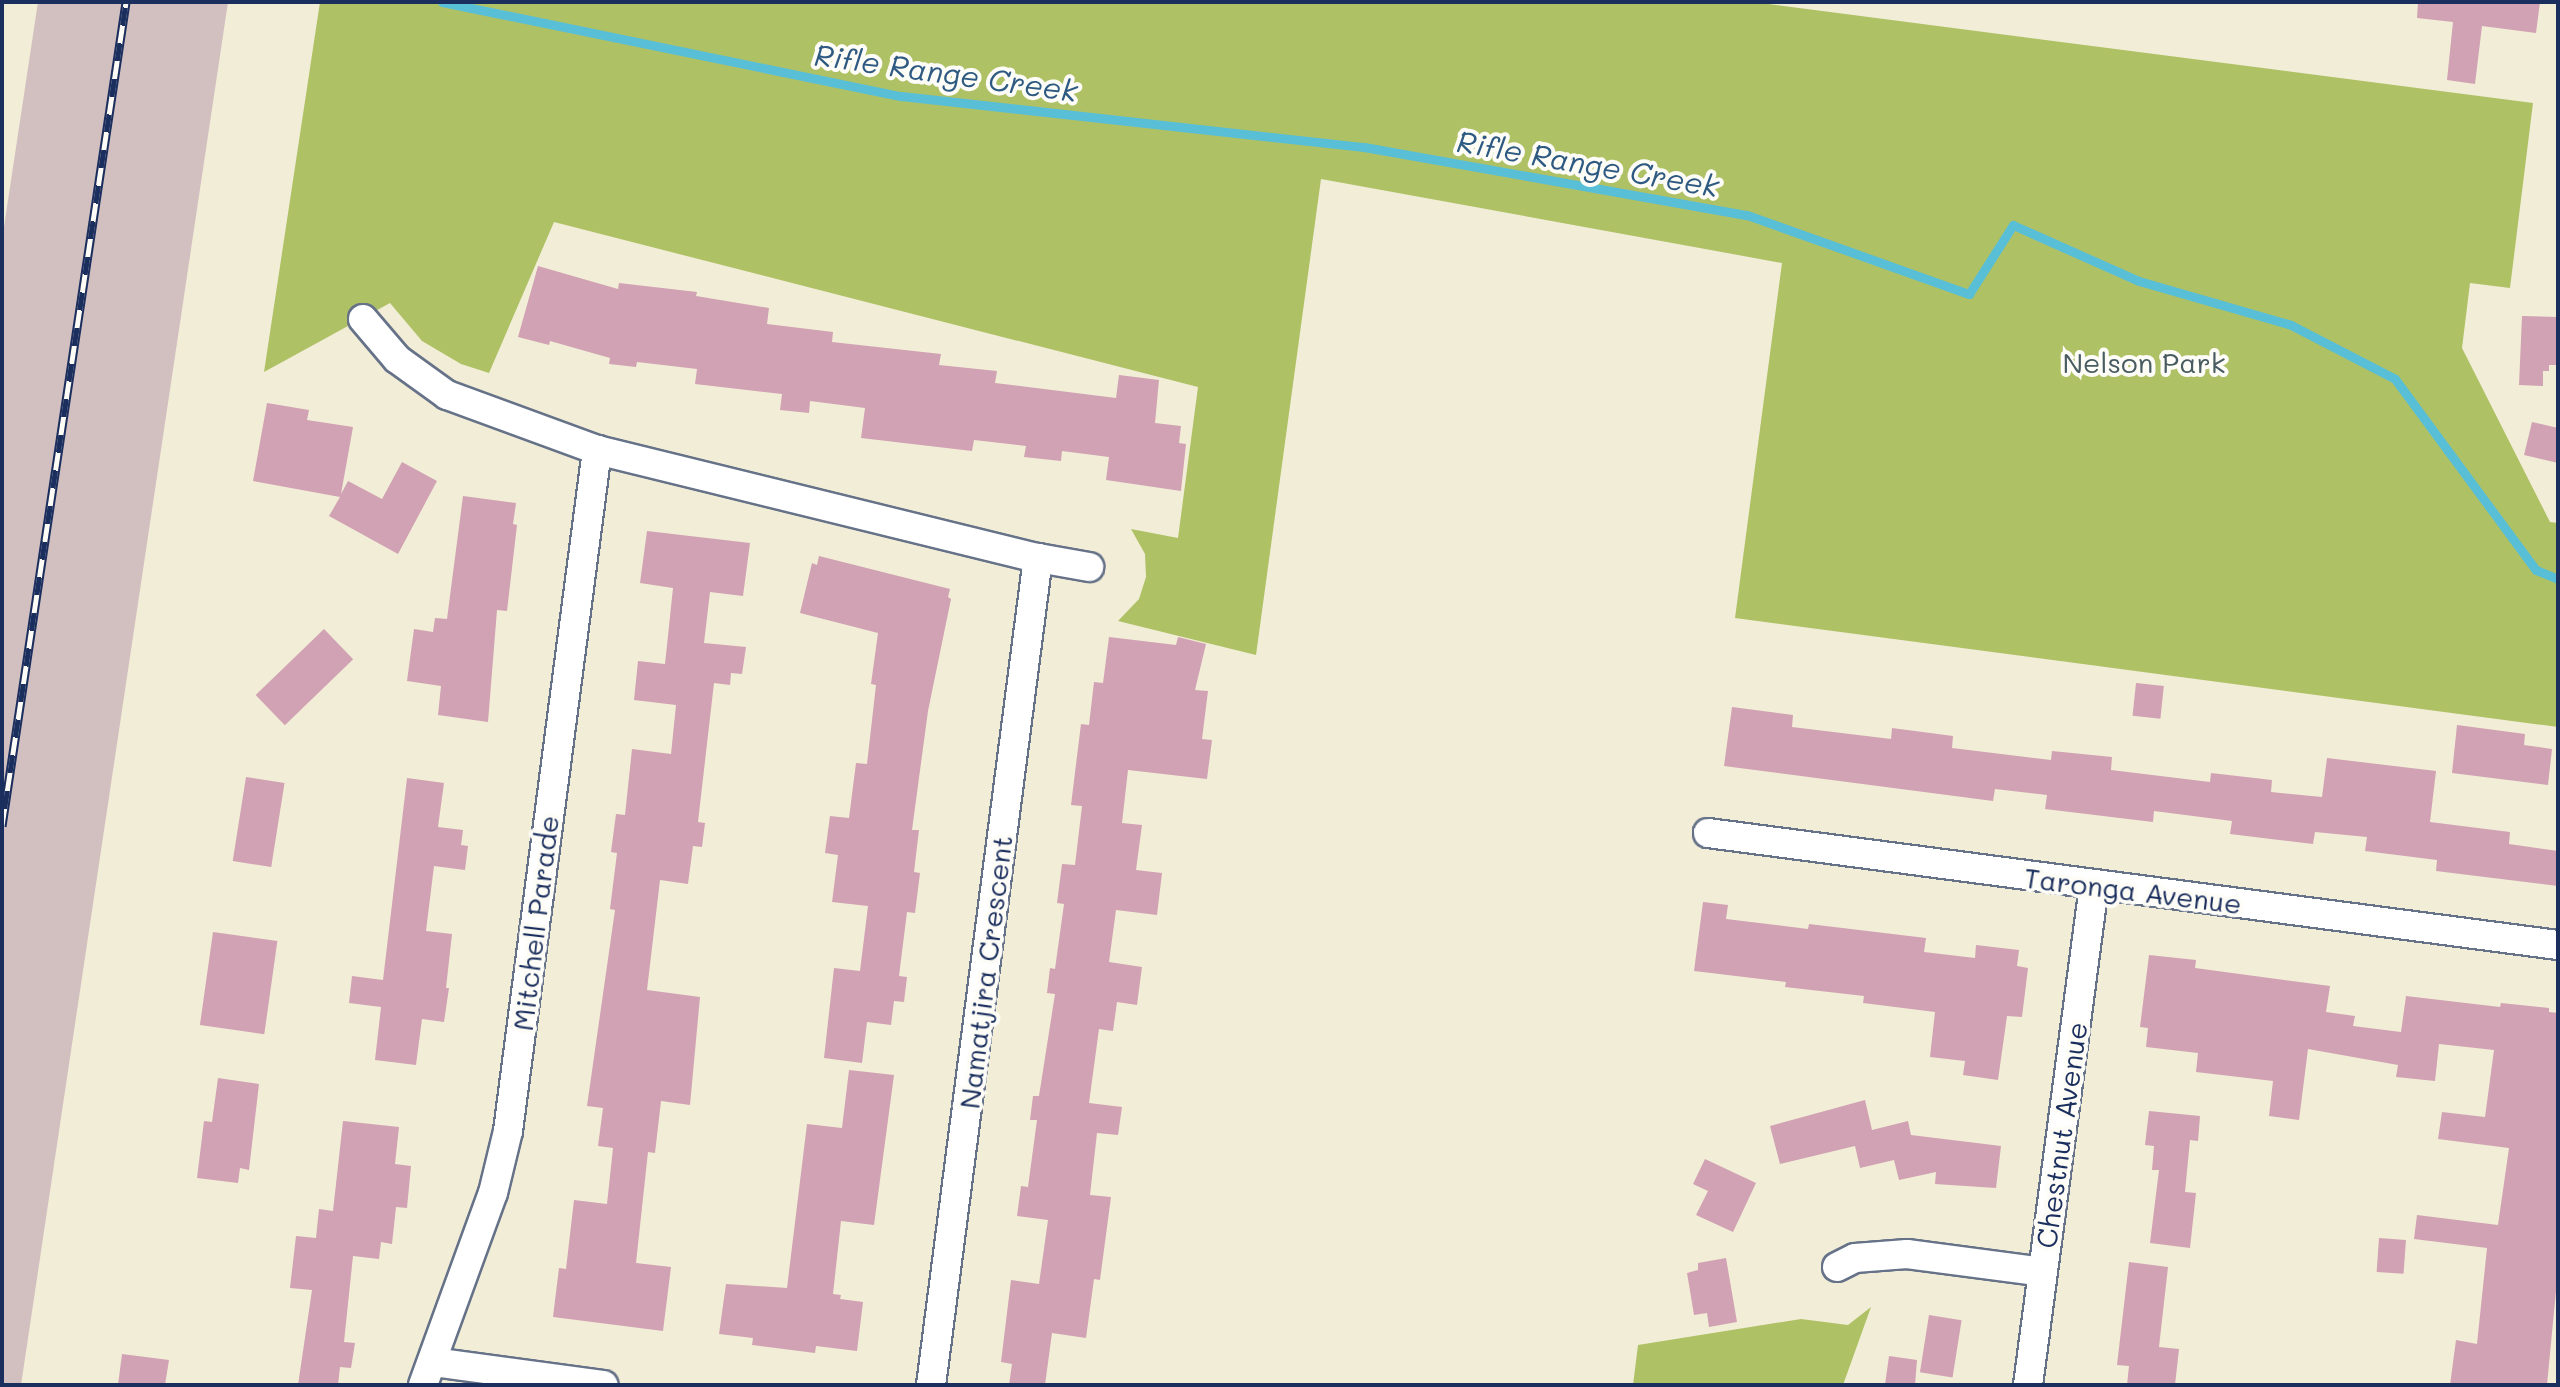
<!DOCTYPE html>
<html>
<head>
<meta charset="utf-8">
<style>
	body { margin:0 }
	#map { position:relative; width:2560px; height:1387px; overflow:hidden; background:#f2edd7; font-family:Mali,sans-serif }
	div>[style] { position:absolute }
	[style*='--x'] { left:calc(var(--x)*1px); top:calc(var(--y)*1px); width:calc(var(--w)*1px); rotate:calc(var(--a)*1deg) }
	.industrial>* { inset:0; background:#d2bfc0 }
	.green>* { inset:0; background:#afc165 }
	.stream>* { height:9px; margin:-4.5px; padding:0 4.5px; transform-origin:4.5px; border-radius:4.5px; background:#59bfd7 }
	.building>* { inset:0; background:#d1a2b3; transform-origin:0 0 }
	.roads { filter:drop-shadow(2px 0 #667288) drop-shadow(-2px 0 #667288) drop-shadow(0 2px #667288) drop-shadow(0 -2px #667288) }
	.minor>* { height:28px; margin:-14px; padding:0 14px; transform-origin:14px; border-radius:14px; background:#fff }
	.rail>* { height:9px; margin-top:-4.5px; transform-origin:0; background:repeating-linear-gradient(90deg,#fdfcf7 0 18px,#1b2f5e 0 36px); box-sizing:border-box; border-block:2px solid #1b2f5e }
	span { translate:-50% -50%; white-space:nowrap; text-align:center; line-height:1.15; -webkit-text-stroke:8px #fdfcf7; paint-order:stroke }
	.park-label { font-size:28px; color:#475b60 }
	.street-label { font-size:28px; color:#1b2f5e }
	.water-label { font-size:30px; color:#2e5a82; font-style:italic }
	.frame { position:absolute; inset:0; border:4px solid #1b2f5e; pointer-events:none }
</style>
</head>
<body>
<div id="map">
	<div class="industrial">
		<i style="clip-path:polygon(38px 2px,228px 2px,21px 1385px,2px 1385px,2px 240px)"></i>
	</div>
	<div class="green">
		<i style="clip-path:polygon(320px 2px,1753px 2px,2533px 103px,2510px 288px,2470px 283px,2462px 348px,2550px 522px,2558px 523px,2558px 727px,1735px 618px,1782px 263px,1321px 179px,1256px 655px,1118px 621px,1139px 599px,1146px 577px,1145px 554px,1131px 529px,1178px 538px,1198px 387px,554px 222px,489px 373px,461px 364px,422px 341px,390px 303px,264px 372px)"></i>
		<i style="clip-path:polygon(1871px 1307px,1843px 1385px,1633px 1385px,1638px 1345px,1801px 1319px,1848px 1325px)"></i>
	</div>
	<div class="stream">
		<i style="--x:442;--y:2;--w:469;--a:11.6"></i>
		<i style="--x:901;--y:96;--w:466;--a:6.3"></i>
		<i style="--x:1364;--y:147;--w:389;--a:10.1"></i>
		<i style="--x:1747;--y:215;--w:236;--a:19.6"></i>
		<i style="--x:1969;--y:294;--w:82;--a:-57.5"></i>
		<i style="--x:2013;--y:225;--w:138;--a:24"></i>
		<i style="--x:2139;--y:281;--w:158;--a:16.1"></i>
		<i style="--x:2291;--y:325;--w:117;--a:27.4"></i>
		<i style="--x:2395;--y:379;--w:237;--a:53.6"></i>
		<i style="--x:2536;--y:570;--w:24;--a:22"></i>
	</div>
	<div class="building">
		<i style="clip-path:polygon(2418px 2px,2540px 2px,2536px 33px,2482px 26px,2475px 84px,2447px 80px,2453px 22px,2417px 18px)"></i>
		<i style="clip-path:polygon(538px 266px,618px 289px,619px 283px,697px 292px,696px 296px,769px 308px,767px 324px,833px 332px,832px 342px,941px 354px,939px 365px,997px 371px,995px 383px,1116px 398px,1119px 375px,1159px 380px,1155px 423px,1181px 426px,1179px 443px,1186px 444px,1181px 491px,1106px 480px,1109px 457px,1062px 451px,1061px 461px,1024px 457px,1026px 446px,974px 440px,972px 451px,861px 438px,865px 408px,810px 401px,809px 413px,780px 410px,782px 394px,695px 384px,697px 369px,637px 362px,636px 367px,609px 364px,610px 358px,550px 341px,549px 345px,518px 337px)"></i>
		<i style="clip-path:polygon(2522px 316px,2558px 317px,2558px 365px,2549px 365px,2549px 371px,2543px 371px,2543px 386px,2519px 385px)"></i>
		<i style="clip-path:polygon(267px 403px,309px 410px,307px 420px,353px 427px,341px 494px,348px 481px,382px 499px,402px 462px,437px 481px,398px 554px,329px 516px,340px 497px,253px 481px)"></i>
		<i style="clip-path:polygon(2532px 422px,2558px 428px,2558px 463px,2524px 455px)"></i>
		<i style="clip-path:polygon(463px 496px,516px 503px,513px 524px,517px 525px,507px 611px,497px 610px,488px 722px,438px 715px,441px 686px,407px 681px,414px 629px,433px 632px,435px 618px,447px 619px)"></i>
		<i style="clip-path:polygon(647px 531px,750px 543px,743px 596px,710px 592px,704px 643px,746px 647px,742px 674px,731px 673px,730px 685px,714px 683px,698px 822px,705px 823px,702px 847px,693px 846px,688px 884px,660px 880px,647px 990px,700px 997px,690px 1105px,661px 1101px,655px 1153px,648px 1152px,636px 1263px,671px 1267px,663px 1331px,553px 1317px,559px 1268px,566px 1269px,574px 1200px,607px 1204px,613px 1148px,598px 1146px,603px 1108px,587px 1106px,615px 910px,610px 909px,617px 853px,611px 852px,616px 814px,625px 815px,632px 749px,671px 754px,676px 705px,634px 700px,638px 661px,665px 664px,673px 588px,640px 583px)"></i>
		<i style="clip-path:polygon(819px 556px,950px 589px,948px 597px,951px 599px,928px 711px,912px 830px,919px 830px,914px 872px,920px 873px,915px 913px,907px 912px,899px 976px,907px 977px,904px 1002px,894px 1001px,891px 1025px,867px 1022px,862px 1063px,824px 1058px,834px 968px,860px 971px,868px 906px,832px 902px,838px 855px,825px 853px,830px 816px,849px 818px,856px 763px,867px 764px,876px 685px,871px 684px,878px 633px,800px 613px,812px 563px,817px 565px)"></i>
		<i style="left:324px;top:629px;width:42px;height:95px;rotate:46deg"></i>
		<i style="clip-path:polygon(1109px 637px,1176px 645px,1178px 637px,1206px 644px,1195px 690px,1208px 691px,1202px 739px,1212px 740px,1207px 779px,1128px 770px,1122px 823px,1142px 825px,1136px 870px,1162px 873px,1157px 915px,1116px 910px,1109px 962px,1142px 967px,1137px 1005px,1117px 1002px,1113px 1031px,1099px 1029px,1089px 1103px,1122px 1107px,1118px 1135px,1097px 1133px,1090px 1195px,1111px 1197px,1100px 1280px,1094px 1279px,1086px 1338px,1052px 1333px,1045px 1385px,1009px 1385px,1012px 1364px,1001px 1362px,1011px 1280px,1039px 1284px,1048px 1220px,1017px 1216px,1021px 1186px,1028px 1187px,1037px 1120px,1030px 1120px,1033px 1096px,1039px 1096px,1055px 994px,1047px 993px,1050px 968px,1055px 969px,1064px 904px,1057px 903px,1062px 864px,1075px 865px,1082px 806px,1071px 805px,1081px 724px,1089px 725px,1094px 682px,1103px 683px)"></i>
		<i style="left:2136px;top:683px;width:28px;height:33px;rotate:6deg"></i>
		<i style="clip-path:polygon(1732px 707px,1793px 715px,1792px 727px,1891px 739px,1892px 728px,1953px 736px,1952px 748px,2051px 760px,2052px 751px,2112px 757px,2111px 770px,2210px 782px,2211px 773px,2272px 780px,2271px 792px,2322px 797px,2327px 758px,2436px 771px,2430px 822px,2510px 832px,2509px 844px,2558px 851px,2558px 886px,2436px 871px,2437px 860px,2365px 851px,2367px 837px,2315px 832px,2313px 844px,2279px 840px,2230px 834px,2232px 821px,2154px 811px,2153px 822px,2045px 809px,2047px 795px,1995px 789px,1993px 801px,1724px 766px)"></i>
		<i style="clip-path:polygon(2457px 725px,2525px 734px,2524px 745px,2552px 749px,2548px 785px,2452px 773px)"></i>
		<i style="left:246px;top:777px;width:39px;height:85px;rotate:9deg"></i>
		<i style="clip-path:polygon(407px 778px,444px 783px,438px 827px,463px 830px,461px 845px,468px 846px,465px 870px,434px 866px,426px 931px,452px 934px,446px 988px,449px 988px,444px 1022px,422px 1019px,416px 1065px,375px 1060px,381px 1007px,349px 1003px,352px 976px,383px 980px)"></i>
		<i style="clip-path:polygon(1703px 902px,1728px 905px,1726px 919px,1808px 929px,1809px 924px,1926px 938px,1924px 952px,1975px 958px,1976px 945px,2019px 950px,2017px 966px,2028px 968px,2022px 1017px,2007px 1016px,1998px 1080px,1963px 1075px,1965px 1061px,1930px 1057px,1935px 1012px,1863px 1003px,1864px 996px,1785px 987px,1786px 982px,1694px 971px)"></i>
		<i style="left:213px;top:932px;width:65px;height:94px;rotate:8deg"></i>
		<i style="clip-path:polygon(2149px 955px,2196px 960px,2195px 968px,2330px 986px,2326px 1012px,2355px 1016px,2353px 1026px,2401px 1032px,2406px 996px,2500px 1007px,2501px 1003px,2549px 1008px,2549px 1012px,2558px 1013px,2558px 1270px,2547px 1385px,2450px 1385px,2456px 1340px,2477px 1344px,2487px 1248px,2414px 1239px,2417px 1215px,2498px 1225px,2509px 1148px,2438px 1139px,2442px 1112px,2485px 1117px,2494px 1050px,2439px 1044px,2435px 1081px,2396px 1077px,2398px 1065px,2308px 1049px,2299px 1120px,2269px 1116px,2273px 1081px,2196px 1072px,2198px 1053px,2146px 1047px,2148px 1028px,2140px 1027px)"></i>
		<i style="clip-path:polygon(849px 1070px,894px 1075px,874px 1225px,841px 1221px,833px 1294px,841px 1295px,840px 1299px,863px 1302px,857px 1351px,816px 1346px,815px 1353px,752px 1345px,753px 1338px,719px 1334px,726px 1284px,787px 1288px,807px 1124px,842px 1128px)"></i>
		<i style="clip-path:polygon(218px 1078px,259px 1084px,249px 1170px,240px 1168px,238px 1183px,197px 1178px,204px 1121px,212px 1122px)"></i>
		<i style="clip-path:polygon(1865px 1100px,1872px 1130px,1908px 1121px,1911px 1135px,2001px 1146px,1996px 1188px,1935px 1184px,1936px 1172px,1899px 1180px,1894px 1160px,1860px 1168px,1855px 1146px,1780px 1164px,1770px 1126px)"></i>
		<i style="clip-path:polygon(2149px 1111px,2200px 1116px,2198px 1141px,2190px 1140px,2185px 1192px,2196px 1193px,2190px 1248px,2150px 1243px,2159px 1170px,2152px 1170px,2154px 1146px,2145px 1145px)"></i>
		<i style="clip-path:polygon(343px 1121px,399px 1127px,395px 1164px,411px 1166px,407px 1208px,396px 1207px,392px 1244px,381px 1242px,379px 1259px,353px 1256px,344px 1342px,355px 1343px,351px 1368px,340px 1367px,338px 1385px,298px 1385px,312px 1290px,290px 1288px,296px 1236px,316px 1238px,319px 1209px,333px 1211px)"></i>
		<i style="clip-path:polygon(1705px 1159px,1756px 1183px,1733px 1232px,1696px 1215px,1708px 1191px,1693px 1184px)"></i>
		<i style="left:2379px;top:1238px;width:27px;height:34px;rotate:4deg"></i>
		<i style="clip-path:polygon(1726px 1258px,1737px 1322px,1709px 1327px,1707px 1313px,1694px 1315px,1687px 1273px,1698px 1270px,1698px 1263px)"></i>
		<i style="clip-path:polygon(2129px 1262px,2168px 1267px,2159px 1347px,2179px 1349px,2175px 1385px,2127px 1385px,2129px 1366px,2117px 1365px)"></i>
		<i style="left:1929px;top:1315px;width:33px;height:58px;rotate:9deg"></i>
		<i style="clip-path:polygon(122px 1354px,169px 1360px,165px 1385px,118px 1385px)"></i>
		<i style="clip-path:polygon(1889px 1356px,1917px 1360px,1915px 1385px,1885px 1385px)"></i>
	</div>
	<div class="roads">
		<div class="minor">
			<i style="--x:363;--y:319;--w:52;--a:49.6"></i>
			<i style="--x:397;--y:359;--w:62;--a:35.8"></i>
			<i style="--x:447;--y:395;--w:160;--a:20.1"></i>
			<i style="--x:597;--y:450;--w:454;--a:13.8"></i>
			<i style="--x:1038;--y:558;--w:834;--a:97.37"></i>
			<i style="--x:1038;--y:558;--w:52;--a:10"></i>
			<i style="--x:1708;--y:833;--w:857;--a:7.51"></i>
			<i style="--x:1837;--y:1267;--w:20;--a:-27"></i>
			<i style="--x:1855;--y:1258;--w:52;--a:-4.4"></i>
			<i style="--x:1907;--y:1254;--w:137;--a:7.5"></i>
			<i style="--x:433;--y:1362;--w:172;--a:7.7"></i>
			<i style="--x:423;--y:1385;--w:204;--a:-70"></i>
			<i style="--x:493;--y:1193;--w:64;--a:-76.4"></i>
			<i style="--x:508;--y:1131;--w:687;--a:-82.55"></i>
			<i style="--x:2028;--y:1385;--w:503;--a:-82.47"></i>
		</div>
	</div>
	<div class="rail">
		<i style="--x:2;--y:826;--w:833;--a:-81.44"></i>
	</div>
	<div class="park-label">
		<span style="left:2144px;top:362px">Nelson Park</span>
	</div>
	<div class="street-label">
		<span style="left:2133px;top:890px;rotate:7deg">Taronga Avenue</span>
		<span style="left:535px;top:923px;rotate:-83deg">Mitchell Parade</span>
		<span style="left:985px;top:972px;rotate:-83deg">Namatjira Crescent</span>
		<span style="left:2061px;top:1135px;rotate:-82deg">Chestnut Avenue</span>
	</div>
	<div class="water-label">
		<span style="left:946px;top:72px;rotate:8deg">Rifle Range Creek</span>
		<span style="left:1588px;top:163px;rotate:10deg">Rifle Range Creek</span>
	</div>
	<div class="frame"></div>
</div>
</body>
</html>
